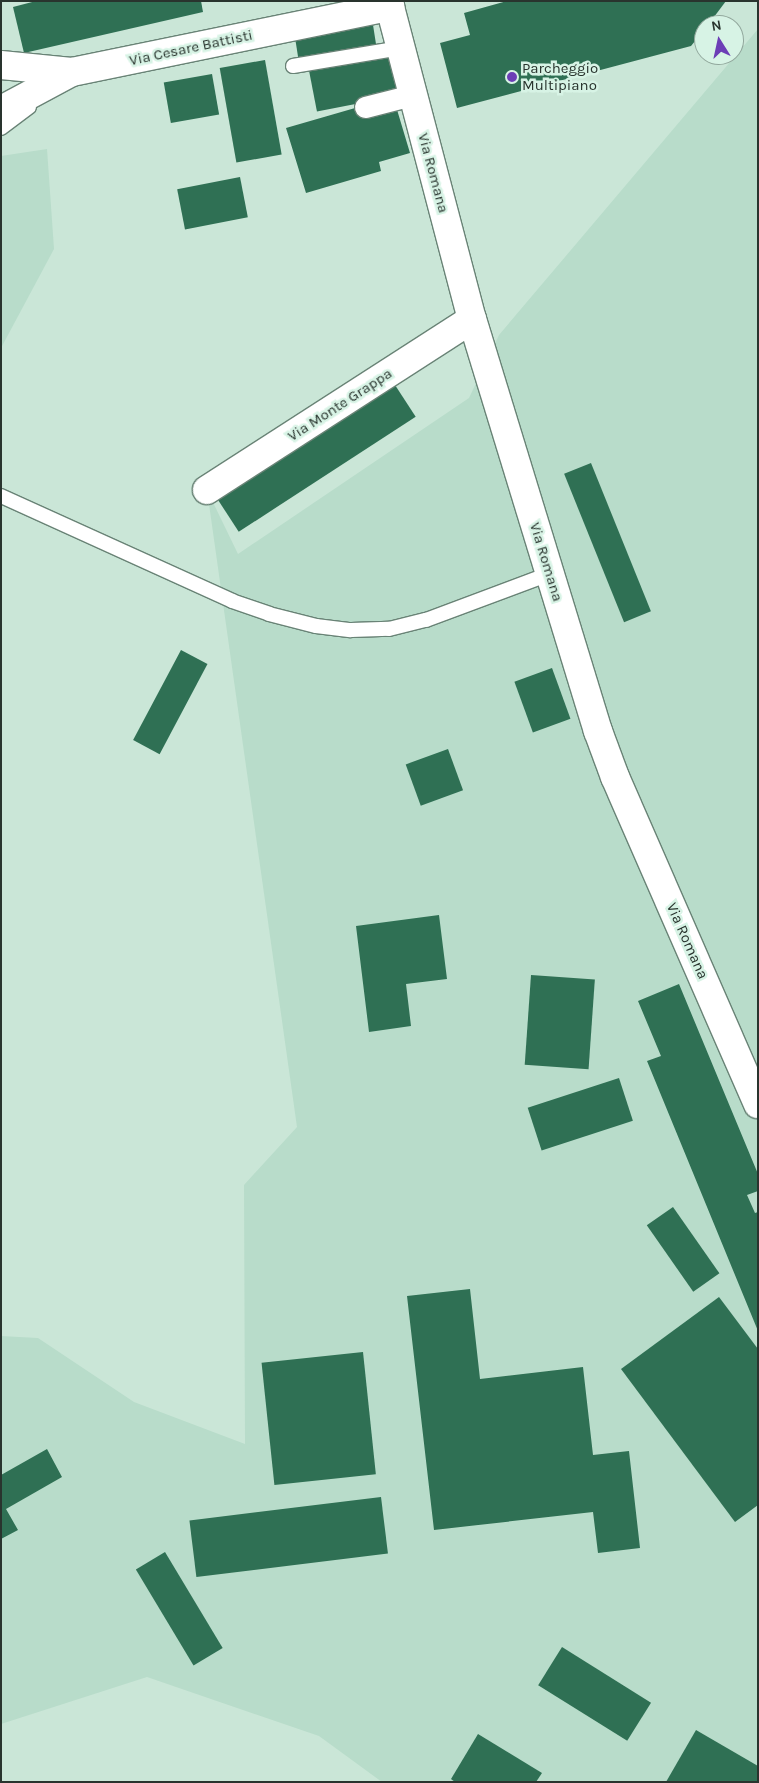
<!DOCTYPE html>
<html>
<head>
<meta charset="utf-8">
<style>
	body { margin:0 }
	#map { position:relative; width:759px; height:1783px; overflow:hidden; background:#cae6d7; font-family:Karla,sans-serif }
	div>[style] { position:absolute }
	[style*='--x'] { left:calc(var(--x)*1px); top:calc(var(--y)*1px); width:calc(var(--w)*1px); rotate:calc(var(--a)*1deg) }
	.built>* { inset:0; background:#b8dcca }
	.building>* { inset:0; background:#2f7054; transform-origin:0 0 }
	.roads { filter:drop-shadow(1px 0 #698376) drop-shadow(-1px 0 #698376) drop-shadow(0 1px #698376) drop-shadow(0 -1px #698376) }
	.service>* { height:14px; margin:-7px; padding:0 7px; transform-origin:7px; border-radius:7px; background:#fff }
	.pedestrian>* { height:21px; margin:-10.5px; padding:0 10.5px; transform-origin:10.5px; border-radius:10.5px; background:#fff }
	.minor>* { height:28px; margin:-14px; padding:0 14px; transform-origin:14px; border-radius:14px; background:#fff }
	.tertiary>* { height:28px; margin:-14px; padding:0 14px; transform-origin:14px; border-radius:14px; background:#fff }
	.dots>* { width:14px; height:14px; translate:-50% -50%; box-sizing:border-box; border:2px solid #d7f3e5; border-radius:50% }
	span { translate:-50% -50%; white-space:nowrap; text-align:center; line-height:1.15; -webkit-text-stroke:5px #d7f3e5; paint-order:stroke }
	.street-label { font-size:15px; color:#29342e }
	.poi-label { font-size:15px; color:#29342e }
	.left { translate:0 -50%; text-align:left }
	.frame { position:absolute; inset:0; border:2px solid #29342e; pointer-events:none }
	.north { position:absolute; left:694px; top:15px; width:50px; height:50px; box-sizing:border-box; background:#d7f3e5; border:1px solid #91a79c; border-radius:50%; rotate:350deg; font-size:14px; font-weight:700; line-height:20px; text-align:center; color:#29342e }
	.north::after { content:''; display:block; margin:auto; width:18px; height:22px; background:#6c3eb6; clip-path:polygon(50% 0,100% 100%,50% 72%,0 100%) }
</style>
</head>
<body>
<div id="map">
	<div class="built">
		<i style="clip-path:polygon(758px 29px,758px 1782px,382px 1782px,319px 1736px,147px 1677px,1px 1724px,1px 1336px,38px 1338px,134px 1402px,245px 1444px,244px 1185px,297px 1127px,207px 490px,238px 554px,469px 398px,499px 335px)"></i>
		<i style="clip-path:polygon(47px 149px,54px 249px,1px 348px,1px 156px)"></i>
	</div>
	<div class="building">
		<i style="clip-path:polygon(36px 1px,201px 1px,203px 12px,24px 53px,13px 7px)"></i>
		<i style="clip-path:polygon(507px 1px,726px 1px,708px 25px,704px 25px,704px 30px,691px 46px,457px 108px,440px 43px,470px 35px,464px 13px)"></i>
		<i style="left:373px;top:25px;width:24px;height:79px;rotate:81deg"></i>
		<i style="left:392px;top:52px;width:44px;height:85px;rotate:79deg"></i>
		<i style="left:265px;top:60px;width:96px;height:46px;rotate:80deg"></i>
		<i style="left:212px;top:74px;width:41px;height:49px;rotate:80deg"></i>
		<i style="clip-path:polygon(395px 103px,410px 153px,379px 162px,381px 171px,306px 193px,286px 128px,362px 106px)"></i>
		<i style="left:240px;top:177px;width:41px;height:64px;rotate:79deg"></i>
		<i style="left:395px;top:385px;width:38px;height:211px;rotate:57deg"></i>
		<i style="left:591px;top:463px;width:160px;height:29px;rotate:68deg"></i>
		<i style="left:181px;top:650px;width:30px;height:102px;rotate:28deg"></i>
		<i style="left:552px;top:668px;width:54px;height:40px;rotate:70deg"></i>
		<i style="left:448px;top:749px;width:44px;height:45px;rotate:70deg"></i>
		<i style="clip-path:polygon(439px 915px,447px 979px,406px 984px,411px 1026px,369px 1032px,356px 926px)"></i>
		<i style="left:531px;top:975px;width:64px;height:90px;rotate:4deg"></i>
		<i style="clip-path:polygon(679px 984px,758px 1174px,758px 1191px,747px 1195px,755px 1213px,758px 1212px,758px 1331px,647px 1061px,661px 1056px,638px 1001px)"></i>
		<i style="left:619px;top:1078px;width:45px;height:96px;rotate:72deg"></i>
		<i style="left:673px;top:1207px;width:81px;height:32px;rotate:55deg"></i>
		<i style="clip-path:polygon(470px 1289px,480px 1379px,583px 1367px,593px 1455px,629px 1451px,640px 1548px,598px 1553px,593px 1512px,434px 1530px,407px 1296px)"></i>
		<i style="clip-path:polygon(719px 1297px,758px 1349px,758px 1505px,735px 1522px,621px 1369px)"></i>
		<i style="left:363px;top:1352px;width:123px;height:102px;rotate:84deg"></i>
		<i style="clip-path:polygon(47px 1449px,62px 1477px,6px 1509px,18px 1530px,1px 1539px,1px 1475px)"></i>
		<i style="left:381px;top:1497px;width:57px;height:193px;rotate:83deg"></i>
		<i style="left:165px;top:1552px;width:112px;height:34px;rotate:59deg"></i>
		<i style="left:562px;top:1647px;width:105px;height:45px;rotate:32deg"></i>
		<i style="clip-path:polygon(696px 1730px,758px 1766px,758px 1782px,666px 1782px)"></i>
		<i style="clip-path:polygon(478px 1734px,542px 1773px,536px 1782px,455px 1782px,451px 1779px)"></i>
	</div>
	<div class="roads">
		<div class="service">
			<i style="--x:293;--y:66;--w:109;--a:-9.5"></i>
			<i style="--x:1;--y:128;--w:35;--a:-37"></i>
			<i style="--x:1;--y:496;--w:254;--a:24.4"></i>
			<i style="--x:232;--y:601;--w:39;--a:19"></i>
			<i style="--x:269;--y:614;--w:49;--a:14.3"></i>
			<i style="--x:316;--y:626;--w:35;--a:7"></i>
			<i style="--x:351;--y:630;--w:38;--a:-2"></i>
			<i style="--x:389;--y:629;--w:38;--a:-14"></i>
			<i style="--x:426;--y:620;--w:131;--a:-20.5"></i>
		</div>
		<div class="pedestrian">
			<i style="--x:365;--y:107;--w:49;--a:-14.3"></i>
		</div>
		<div class="minor">
			<i style="--x:1;--y:65;--w:71;--a:5.6"></i>
			<i style="--x:1;--y:110;--w:81;--a:-28.2"></i>
			<i style="--x:72;--y:72;--w:325;--a:-11.6"></i>
			<i style="--x:390;--y:7;--w:6;--a:-108"></i>
			<i style="--x:207;--y:490;--w:315;--a:-32.8"></i>
		</div>
		<div class="tertiary">
			<i style="--x:390;--y:7;--w:323;--a:75.3"></i>
			<i style="--x:472;--y:319;--w:431;--a:73"></i>
			<i style="--x:598;--y:731;--w:49;--a:69.7"></i>
			<i style="--x:615;--y:777;--w:357;--a:66.4"></i>
		</div>
	</div>
	<div class="dots">
		<i style="left:512px;top:77px;background:#6c3eb6"></i>
	</div>
	<div class="street-label">
		<span style="left:191px;top:48px;rotate:-12deg">Via Cesare Battisti</span>
		<span style="left:433px;top:173px;rotate:75deg">Via Romana</span>
		<span style="left:340px;top:405px;rotate:-33deg">Via Monte Grappa</span>
		<span style="left:546px;top:562px;rotate:73deg">Via Romana</span>
		<span style="left:687px;top:941px;rotate:66deg">Via Romana</span>
	</div>
	<div class="poi-label">
		<span class="left" style="left:522px;top:77px">Parcheggio<br>Multipiano</span>
	</div>
	<div class="frame"></div>
	<div class="north">N</div>
</div>
</body>
</html>
